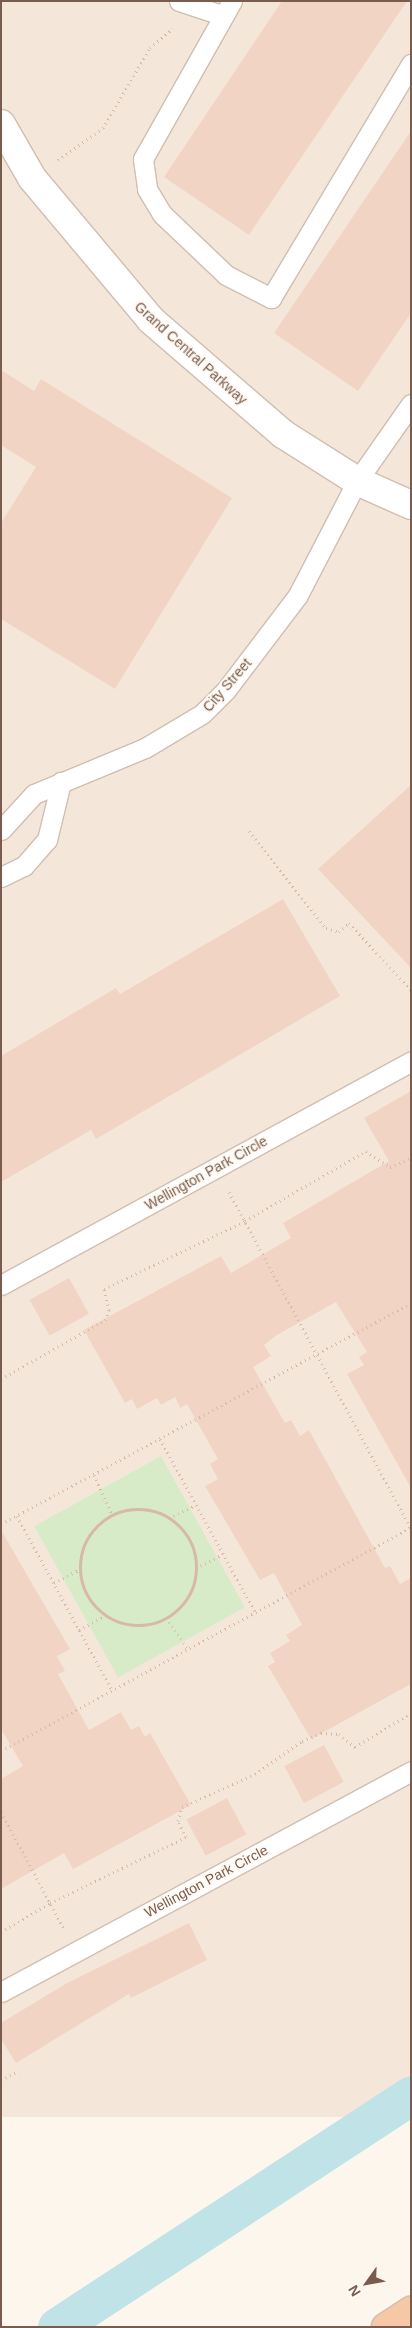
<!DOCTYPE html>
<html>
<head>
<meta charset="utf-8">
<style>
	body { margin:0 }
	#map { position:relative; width:412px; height:2328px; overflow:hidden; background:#fdf6ec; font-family:Helvetica,sans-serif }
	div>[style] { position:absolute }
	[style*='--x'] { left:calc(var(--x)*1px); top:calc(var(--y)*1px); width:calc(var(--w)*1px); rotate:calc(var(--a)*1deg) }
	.residential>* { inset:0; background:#f4e7da; transform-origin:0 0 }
	.green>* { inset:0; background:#d8ebc9; transform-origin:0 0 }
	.canal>* { height:39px; margin:-19.5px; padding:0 19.5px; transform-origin:19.5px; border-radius:19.5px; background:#bfe3e7 }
	.building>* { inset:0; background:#f2d4c4; transform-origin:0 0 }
	.path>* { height:3px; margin-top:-1.5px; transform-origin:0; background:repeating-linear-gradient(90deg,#d8b8a6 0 1px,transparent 0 5px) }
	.path>.ring { margin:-1.5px; padding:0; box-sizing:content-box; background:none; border:3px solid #d8b8a6; border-radius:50% }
	.roads { filter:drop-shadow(1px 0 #d0beb0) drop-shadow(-1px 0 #d0beb0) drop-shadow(0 1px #d0beb0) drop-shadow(0 -1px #d0beb0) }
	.service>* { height:19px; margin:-9.5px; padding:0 9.5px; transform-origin:9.5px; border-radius:9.5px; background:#fff }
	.minor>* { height:28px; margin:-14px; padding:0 14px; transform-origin:14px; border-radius:14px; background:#fff }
	.trunk>* { height:28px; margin:-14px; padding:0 14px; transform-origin:14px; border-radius:14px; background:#f7c8a5 }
	span { translate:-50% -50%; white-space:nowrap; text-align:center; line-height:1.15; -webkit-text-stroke:4px #fffaf3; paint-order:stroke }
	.street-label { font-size:14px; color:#795c4e }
	.frame { position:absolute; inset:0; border:2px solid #795c4e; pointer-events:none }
	.north { position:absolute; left:342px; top:2258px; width:50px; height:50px; -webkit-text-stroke:4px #fffaf3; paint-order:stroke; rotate:238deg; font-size:14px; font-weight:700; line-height:20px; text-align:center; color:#795c4e }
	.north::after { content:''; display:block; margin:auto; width:18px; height:22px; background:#795c4e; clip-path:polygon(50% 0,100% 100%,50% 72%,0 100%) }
</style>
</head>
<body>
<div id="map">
	<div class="residential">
		<i style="left:1px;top:1px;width:410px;height:2116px"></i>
	</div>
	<div class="green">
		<i style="left:161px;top:1456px;width:173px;height:145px;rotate:61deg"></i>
	</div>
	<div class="canal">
		<i style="--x:57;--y:2327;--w:423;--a:-33.2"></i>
	</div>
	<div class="building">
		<i style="clip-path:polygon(282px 1px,407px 1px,249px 235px,164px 177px)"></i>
		<i style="clip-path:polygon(411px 131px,411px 313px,358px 391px,274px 333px)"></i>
		<i style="clip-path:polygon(1px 370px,34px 391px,41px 379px,232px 498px,115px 689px,1px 619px,1px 523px,36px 467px,1px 445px)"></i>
		<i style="clip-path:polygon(411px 785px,411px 968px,318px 869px)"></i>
		<i style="clip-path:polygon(283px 899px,340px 996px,96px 1139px,91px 1130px,1px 1182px,1px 1056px,116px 988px,120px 994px)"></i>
		<i style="clip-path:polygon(411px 1091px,411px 1488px,347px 1374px,364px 1365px,359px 1357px,367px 1352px,336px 1302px,277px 1335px,264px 1345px,271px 1356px,253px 1367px,285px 1423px,291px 1420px,300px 1436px,309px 1430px,385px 1568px,390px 1566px,400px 1584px,411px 1578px,411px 1684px,311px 1739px,268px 1666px,275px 1662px,270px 1653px,290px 1641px,286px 1635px,302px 1625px,274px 1573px,260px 1580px,205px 1486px,218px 1479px,210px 1464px,218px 1459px,187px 1404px,180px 1408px,175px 1397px,161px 1405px,157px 1398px,137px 1409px,132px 1399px,125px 1403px,84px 1330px,221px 1256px,231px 1273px,291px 1238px,283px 1223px,389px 1161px,364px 1118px)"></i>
		<i style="left:69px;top:1278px;width:41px;height:45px;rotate:61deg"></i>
		<i style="clip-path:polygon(1px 1530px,70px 1649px,57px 1656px,65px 1671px,58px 1674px,89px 1730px,121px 1712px,131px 1730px,139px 1726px,145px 1737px,150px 1733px,191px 1805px,73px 1869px,64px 1853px,1px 1889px,1px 1779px,23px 1766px,1px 1729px)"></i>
		<i style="left:324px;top:1745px;width:42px;height:45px;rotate:62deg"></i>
		<i style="left:227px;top:1798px;width:41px;height:46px;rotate:62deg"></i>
		<i style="clip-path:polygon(189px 1923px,207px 1960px,131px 1998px,129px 1994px,16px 2063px,1px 2039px,1px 2023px,67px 1983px)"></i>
	</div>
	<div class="path">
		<i style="--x:58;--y:160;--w:55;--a:-35.4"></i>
		<i style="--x:103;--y:128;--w:93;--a:-59.6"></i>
		<i style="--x:150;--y:48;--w:30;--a:-41"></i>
		<i style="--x:249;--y:831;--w:124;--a:51.6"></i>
		<i style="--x:326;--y:928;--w:14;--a:17"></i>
		<i style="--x:339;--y:932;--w:13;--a:-42"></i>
		<i style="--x:349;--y:923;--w:91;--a:47.2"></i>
		<i style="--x:229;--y:1192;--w:381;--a:61.6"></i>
		<i style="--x:1;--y:1379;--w:120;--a:-29.6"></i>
		<i style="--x:105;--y:1320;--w:11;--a:-68"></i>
		<i style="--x:109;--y:1310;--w:22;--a:-103"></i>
		<i style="--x:104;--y:1289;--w:157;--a:-25.7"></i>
		<i style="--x:245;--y:1221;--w:140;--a:-30"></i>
		<i style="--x:366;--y:1151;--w:29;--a:34"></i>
		<i style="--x:390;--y:1167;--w:23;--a:-23"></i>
		<i style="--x:160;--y:1439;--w:197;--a:61.2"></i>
		<i style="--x:94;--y:1475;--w:43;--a:65.2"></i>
		<i class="ring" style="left:80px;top:1509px;width:113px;height:113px"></i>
		<i style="--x:17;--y:1516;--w:198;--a:61.4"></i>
		<i style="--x:169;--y:1518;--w:30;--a:-26"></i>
		<i style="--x:1;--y:1524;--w:466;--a:-28.3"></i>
		<i style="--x:196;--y:1568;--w:30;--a:-27"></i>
		<i style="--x:54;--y:1583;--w:30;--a:-28"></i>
		<i style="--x:166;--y:1618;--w:38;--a:55"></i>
		<i style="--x:79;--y:1630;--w:31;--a:-29"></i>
		<i style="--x:1;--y:1751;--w:467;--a:-28.6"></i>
		<i style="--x:1;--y:1812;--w:131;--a:61.7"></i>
		<i style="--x:1;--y:1932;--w:57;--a:-30.6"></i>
		<i style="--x:50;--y:1903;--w:151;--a:-25.9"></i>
		<i style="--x:186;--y:1837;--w:18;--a:-117"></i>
		<i style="--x:178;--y:1821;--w:15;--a:-74"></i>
		<i style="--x:182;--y:1807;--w:80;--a:-24.3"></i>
		<i style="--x:255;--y:1774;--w:57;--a:-35.1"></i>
		<i style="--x:302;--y:1741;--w:21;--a:-23"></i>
		<i style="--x:321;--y:1733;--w:18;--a:3"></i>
		<i style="--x:339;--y:1734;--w:21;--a:39"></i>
		<i style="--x:355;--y:1747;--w:66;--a:-31.3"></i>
		<i style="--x:1;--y:2080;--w:20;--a:-27"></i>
	</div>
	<div class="roads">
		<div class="service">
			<i style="--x:179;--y:1;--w:47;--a:18.4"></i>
			<i style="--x:232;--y:1;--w:181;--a:119.4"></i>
			<i style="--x:143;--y:159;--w:30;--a:82"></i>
			<i style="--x:147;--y:189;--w:29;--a:59"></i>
			<i style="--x:162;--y:214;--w:88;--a:43.6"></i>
			<i style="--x:226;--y:275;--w:51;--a:27.1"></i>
			<i style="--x:271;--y:298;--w:273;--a:-59.1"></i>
			<i style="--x:1;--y:830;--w:49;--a:-47.5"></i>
			<i style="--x:34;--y:794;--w:120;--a:-22.5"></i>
			<i style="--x:145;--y:748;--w:66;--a:-30.8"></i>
			<i style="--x:202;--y:714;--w:34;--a:-45"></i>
			<i style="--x:226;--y:690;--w:119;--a:-52.8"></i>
			<i style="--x:298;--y:595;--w:128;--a:-62.6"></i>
			<i style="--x:357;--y:481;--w:94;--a:-55"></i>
			<i style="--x:1;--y:877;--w:25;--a:-26"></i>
			<i style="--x:24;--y:866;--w:35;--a:-49"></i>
			<i style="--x:47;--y:840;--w:60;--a:-76.4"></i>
			<i style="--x:1;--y:1285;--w:467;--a:-28.6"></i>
			<i style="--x:1;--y:1992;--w:466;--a:-28.3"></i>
		</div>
		<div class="minor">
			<i style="--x:1;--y:124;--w:62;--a:60.1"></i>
			<i style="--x:32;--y:178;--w:185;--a:50"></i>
			<i style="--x:151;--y:320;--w:174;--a:40.8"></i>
			<i style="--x:283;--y:434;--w:88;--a:32.4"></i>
			<i style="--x:357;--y:481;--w:59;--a:24"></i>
		</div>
		<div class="trunk">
			<i style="--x:386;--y:2327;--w:30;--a:-33"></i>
		</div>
	</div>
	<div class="street-label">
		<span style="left:191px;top:353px;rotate:42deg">Grand Central Parkway</span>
		<span style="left:227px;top:685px;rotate:-49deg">City Street</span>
		<span style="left:206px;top:1173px;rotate:-29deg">Wellington Park Circle</span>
		<span style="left:206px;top:1881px;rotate:-28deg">Wellington Park Circle</span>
	</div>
	<div class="frame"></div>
	<div class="north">N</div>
</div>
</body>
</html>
